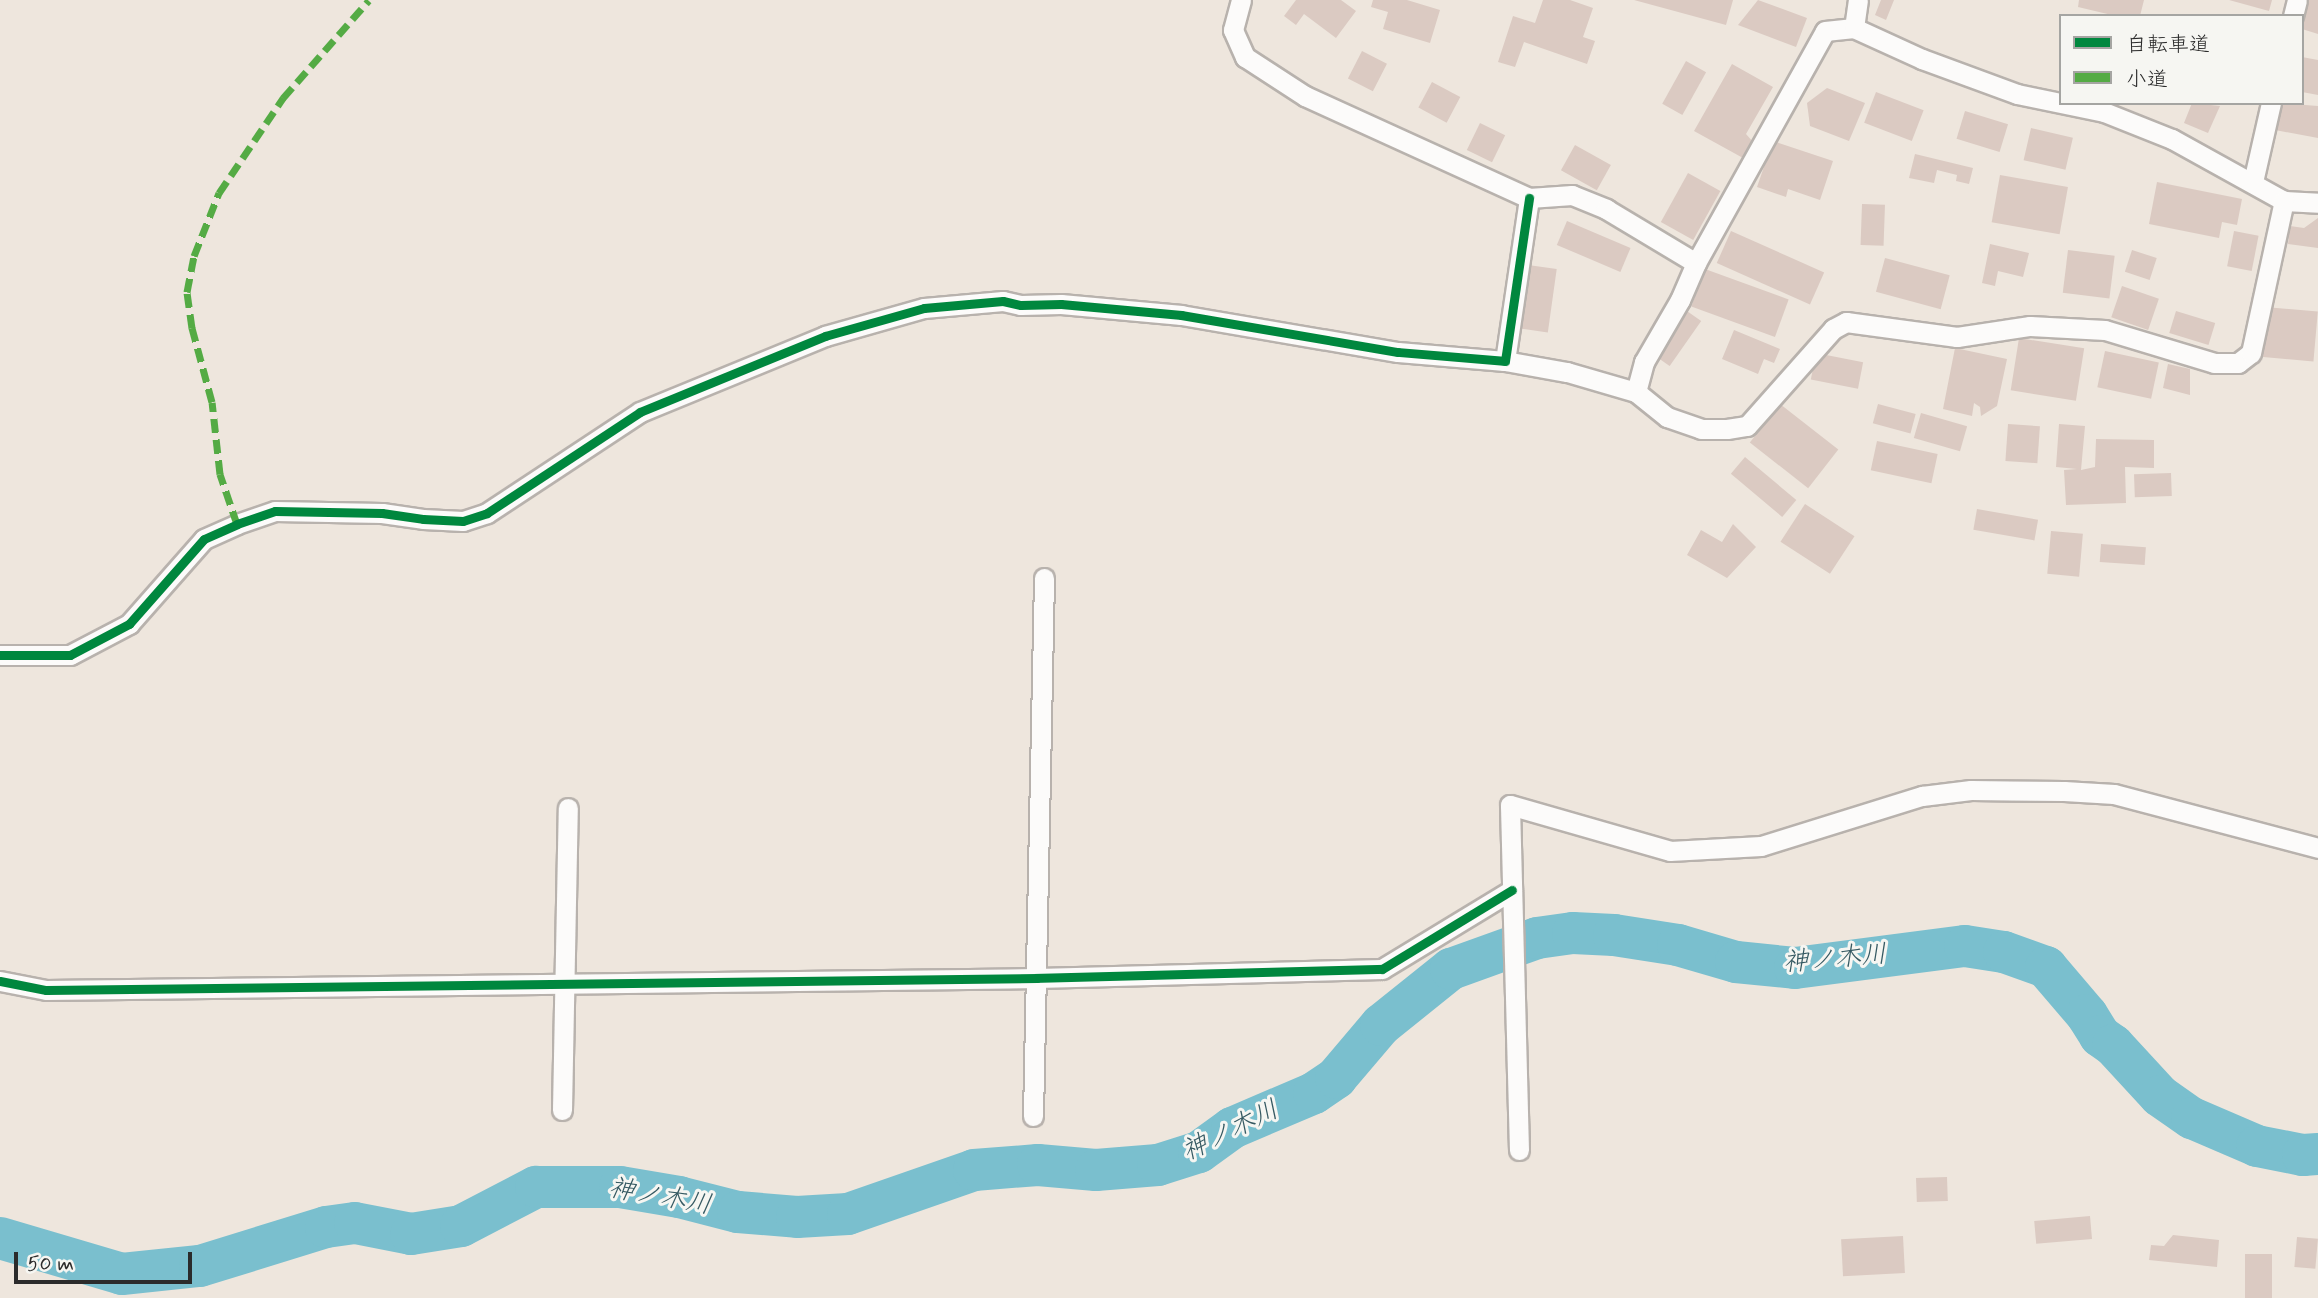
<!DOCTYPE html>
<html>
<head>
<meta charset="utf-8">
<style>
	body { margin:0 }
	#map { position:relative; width:2318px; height:1298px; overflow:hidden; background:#eee6dd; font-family:Mynerve,"Klee One",sans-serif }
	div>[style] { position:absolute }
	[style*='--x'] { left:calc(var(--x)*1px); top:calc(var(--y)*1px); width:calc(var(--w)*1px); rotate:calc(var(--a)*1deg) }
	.river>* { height:42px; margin:-21px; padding:0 21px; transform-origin:21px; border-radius:21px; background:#7abfce }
	.building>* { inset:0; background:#dbcac2; transform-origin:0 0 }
	.roads { filter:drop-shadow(2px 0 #b8b2ad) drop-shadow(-2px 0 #b8b2ad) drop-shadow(0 2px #b8b2ad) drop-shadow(0 -2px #b8b2ad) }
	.minor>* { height:19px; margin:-9.5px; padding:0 9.5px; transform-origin:9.5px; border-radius:9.5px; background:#fcfbfa }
	.quiet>* { height:7px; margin-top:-3.5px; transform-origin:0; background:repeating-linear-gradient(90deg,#54ab44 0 14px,transparent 0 21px) }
	.cycleway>* { height:9px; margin:-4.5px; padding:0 4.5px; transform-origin:4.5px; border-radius:4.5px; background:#00873e }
	span { translate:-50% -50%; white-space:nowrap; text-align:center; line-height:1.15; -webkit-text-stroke:6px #f6f6f2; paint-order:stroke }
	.water-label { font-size:26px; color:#355962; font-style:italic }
	.legend { position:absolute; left:2059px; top:14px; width:245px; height:91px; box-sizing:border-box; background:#f6f6f2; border:2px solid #a5a5a2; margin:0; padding:9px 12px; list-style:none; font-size:21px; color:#2b2b2b }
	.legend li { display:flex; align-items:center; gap:14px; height:35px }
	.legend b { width:35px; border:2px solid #a5a5a2 }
	.scale { position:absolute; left:14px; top:1252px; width:178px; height:32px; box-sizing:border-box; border:4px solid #2b2b2b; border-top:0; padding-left:9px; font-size:21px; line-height:24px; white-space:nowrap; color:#2b2b2b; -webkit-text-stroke:5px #f6f6f2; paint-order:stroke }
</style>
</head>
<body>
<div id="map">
	<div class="river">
		<i style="--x:0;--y:1238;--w:127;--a:16.4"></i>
		<i style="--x:122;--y:1274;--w:78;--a:-5.9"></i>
		<i style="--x:200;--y:1266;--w:132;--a:-17.2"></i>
		<i style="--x:326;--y:1227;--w:29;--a:-8"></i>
		<i style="--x:355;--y:1223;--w:57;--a:11.1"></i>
		<i style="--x:411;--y:1234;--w:51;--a:-9.1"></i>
		<i style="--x:461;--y:1226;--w:85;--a:-27.5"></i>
		<i style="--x:536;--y:1187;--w:84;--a:0"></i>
		<i style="--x:620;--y:1187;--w:60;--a:9.6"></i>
		<i style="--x:679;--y:1197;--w:61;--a:14.3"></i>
		<i style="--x:738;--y:1212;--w:59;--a:4.8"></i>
		<i style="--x:797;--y:1217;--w:51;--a:-3.4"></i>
		<i style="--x:848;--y:1214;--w:133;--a:-19.2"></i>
		<i style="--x:974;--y:1170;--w:64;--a:-4.5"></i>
		<i style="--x:1038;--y:1165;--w:58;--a:4.9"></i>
		<i style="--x:1096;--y:1170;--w:62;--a:-4.6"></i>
		<i style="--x:1158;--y:1165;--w:43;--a:-17.6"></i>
		<i style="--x:1199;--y:1152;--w:41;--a:-36"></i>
		<i style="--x:1232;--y:1128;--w:89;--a:-23.1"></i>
		<i style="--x:1314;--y:1093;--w:27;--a:-34"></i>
		<i style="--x:1336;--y:1078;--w:70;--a:-49.7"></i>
		<i style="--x:1381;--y:1025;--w:90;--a:-38.7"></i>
		<i style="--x:1451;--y:969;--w:91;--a:-19.8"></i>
		<i style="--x:1537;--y:938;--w:36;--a:-8"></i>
		<i style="--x:1573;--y:933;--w:41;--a:2.8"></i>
		<i style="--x:1614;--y:935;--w:65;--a:8.9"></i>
		<i style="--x:1678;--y:945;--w:60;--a:16.3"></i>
		<i style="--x:1736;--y:962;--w:59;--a:5.8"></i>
		<i style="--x:1795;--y:968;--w:171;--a:-7.4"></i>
		<i style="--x:1965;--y:946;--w:39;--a:9"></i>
		<i style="--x:2004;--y:952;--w:45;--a:19.7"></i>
		<i style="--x:2046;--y:967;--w:63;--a:49.5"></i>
		<i style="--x:2087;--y:1015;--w:25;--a:58"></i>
		<i style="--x:2100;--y:1036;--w:16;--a:35"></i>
		<i style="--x:2113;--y:1045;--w:69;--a:47.3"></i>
		<i style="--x:2160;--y:1096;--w:39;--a:35"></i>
		<i style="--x:2192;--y:1118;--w:71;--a:23.3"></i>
		<i style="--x:2257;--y:1146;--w:47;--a:11.1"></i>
		<i style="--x:2303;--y:1155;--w:15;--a:-4"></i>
	</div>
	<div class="building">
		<i style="clip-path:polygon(1296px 0,1341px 0,1356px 11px,1336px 38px,1304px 14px,1296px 25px,1284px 16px)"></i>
		<i style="clip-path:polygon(1373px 0,1407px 0,1440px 10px,1430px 43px,1383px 29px,1388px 12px,1371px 7px)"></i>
		<i style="clip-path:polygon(1543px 0,1570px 0,1593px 8px,1583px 37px,1595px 41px,1587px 64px,1524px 42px,1515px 67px,1498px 62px,1513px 16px,1535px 23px)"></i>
		<i style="clip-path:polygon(1634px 0,1733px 0,1726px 25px)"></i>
		<i style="clip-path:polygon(1758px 0,1807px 18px,1796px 47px,1738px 25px)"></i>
		<i style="clip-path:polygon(1881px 0,1894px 0,1886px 20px,1875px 15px)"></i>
		<i style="clip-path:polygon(2079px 0,2144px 0,2140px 16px,2116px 16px,2078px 7px)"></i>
		<i style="clip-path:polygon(2229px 0,2272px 0,2269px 11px)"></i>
		<i style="clip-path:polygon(2304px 0,2318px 0,2318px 34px,2302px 29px)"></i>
		<i style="left:1362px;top:51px;width:28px;height:31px;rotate:27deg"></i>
		<i style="clip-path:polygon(2302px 57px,2318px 60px,2318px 95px,2302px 92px)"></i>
		<i style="left:1686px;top:61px;width:23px;height:49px;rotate:29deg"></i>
		<i style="clip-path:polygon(1732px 64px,1773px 87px,1746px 134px,1753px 142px,1743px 158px,1694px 131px)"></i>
		<i style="left:1432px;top:82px;width:32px;height:29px;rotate:28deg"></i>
		<i style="clip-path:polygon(1827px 88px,1865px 103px,1849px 141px,1810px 126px,1807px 103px)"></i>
		<i style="left:1876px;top:92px;width:51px;height:33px;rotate:21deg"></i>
		<i style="clip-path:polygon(2192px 103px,2220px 106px,2208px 133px,2184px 123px)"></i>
		<i style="clip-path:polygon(2280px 103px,2318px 106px,2318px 138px,2275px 130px)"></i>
		<i style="left:1965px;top:111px;width:45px;height:29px;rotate:17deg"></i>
		<i style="left:1480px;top:123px;width:28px;height:30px;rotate:26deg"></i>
		<i style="left:2031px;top:128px;width:43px;height:33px;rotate:13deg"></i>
		<i style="clip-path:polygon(1773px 141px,1833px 161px,1820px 200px,1788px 189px,1786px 197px,1757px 187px)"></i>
		<i style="left:1575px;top:145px;width:41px;height:29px;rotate:29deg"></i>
		<i style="clip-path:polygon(1915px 154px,1973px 168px,1969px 184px,1956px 181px,1957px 175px,1937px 170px,1934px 183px,1909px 178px)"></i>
		<i style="left:1688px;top:173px;width:37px;height:56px;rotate:29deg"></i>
		<i style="left:2000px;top:175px;width:69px;height:48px;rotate:10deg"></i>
		<i style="clip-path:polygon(2157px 182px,2242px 199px,2237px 225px,2222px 222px,2219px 238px,2149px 224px)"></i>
		<i style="left:1862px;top:204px;width:23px;height:41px;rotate:2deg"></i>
		<i style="clip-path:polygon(2318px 218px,2318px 248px,2288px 244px,2290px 226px,2304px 228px)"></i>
		<i style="left:1567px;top:221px;width:69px;height:26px;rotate:23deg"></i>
		<i style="left:1731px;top:231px;width:102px;height:35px;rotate:24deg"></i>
		<i style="left:2234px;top:231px;width:25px;height:36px;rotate:11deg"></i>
		<i style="clip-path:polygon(1990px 244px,2029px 253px,2023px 277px,1998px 271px,1995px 286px,1982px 283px)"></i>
		<i style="left:2068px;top:250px;width:47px;height:43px;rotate:7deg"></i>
		<i style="left:2132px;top:250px;width:26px;height:23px;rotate:18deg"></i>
		<i style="left:1885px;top:258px;width:67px;height:35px;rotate:15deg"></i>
		<i style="left:1528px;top:265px;width:29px;height:64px;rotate:8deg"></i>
		<i style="left:1705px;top:269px;width:89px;height:40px;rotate:20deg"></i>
		<i style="left:2122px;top:286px;width:39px;height:33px;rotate:19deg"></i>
		<i style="left:2265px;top:307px;width:53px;height:50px;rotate:5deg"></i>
		<i style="left:1684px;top:309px;width:21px;height:55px;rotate:35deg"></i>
		<i style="left:2176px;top:311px;width:41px;height:23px;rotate:17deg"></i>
		<i style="clip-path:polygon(1734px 330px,1780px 349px,1774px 363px,1764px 359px,1758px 374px,1722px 359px)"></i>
		<i style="left:2019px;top:338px;width:66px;height:53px;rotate:9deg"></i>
		<i style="clip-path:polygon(1955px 348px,2007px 359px,1997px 406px,1981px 416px,1980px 407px,1974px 403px,1972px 416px,1943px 409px)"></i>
		<i style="left:2105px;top:351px;width:55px;height:37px;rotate:12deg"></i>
		<i style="left:1816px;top:353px;width:48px;height:27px;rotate:11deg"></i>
		<i style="clip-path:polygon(2168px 364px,2190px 369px,2190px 395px,2163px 388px)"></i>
		<i style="left:1780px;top:404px;width:74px;height:49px;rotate:38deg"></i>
		<i style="left:1878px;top:404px;width:39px;height:20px;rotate:15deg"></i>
		<i style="left:1921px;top:413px;width:48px;height:26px;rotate:16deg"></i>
		<i style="left:2008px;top:424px;width:32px;height:37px;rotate:4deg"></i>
		<i style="clip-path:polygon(2059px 424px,2085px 426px,2081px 470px,2095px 467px,2096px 439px,2154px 440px,2154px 468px,2125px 467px,2126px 503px,2066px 505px,2064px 470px,2077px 469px,2056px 467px)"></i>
		<i style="left:1877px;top:441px;width:62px;height:30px;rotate:12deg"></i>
		<i style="left:1745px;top:457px;width:67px;height:22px;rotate:40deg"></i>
		<i style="left:2171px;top:473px;width:23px;height:37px;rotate:88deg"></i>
		<i style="left:1805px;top:504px;width:59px;height:45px;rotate:33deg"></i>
		<i style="left:1977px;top:509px;width:62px;height:21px;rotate:10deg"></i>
		<i style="clip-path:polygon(1733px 524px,1756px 547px,1727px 578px,1687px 555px,1701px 530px,1722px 542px)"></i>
		<i style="left:2051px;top:531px;width:32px;height:43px;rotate:5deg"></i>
		<i style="left:2101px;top:544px;width:45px;height:18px;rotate:4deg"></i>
		<i style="left:1947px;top:1177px;width:24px;height:31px;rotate:88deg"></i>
		<i style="left:2090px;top:1216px;width:23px;height:56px;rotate:85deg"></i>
		<i style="clip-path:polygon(2173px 1235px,2219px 1240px,2217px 1267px,2149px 1260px,2151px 1245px,2164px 1246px)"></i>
		<i style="left:1903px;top:1236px;width:37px;height:62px;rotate:87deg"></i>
		<i style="left:2297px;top:1237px;width:21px;height:30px;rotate:5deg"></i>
		<i style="left:2245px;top:1254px;width:27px;height:44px"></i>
	</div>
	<div class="roads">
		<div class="minor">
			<i style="--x:1241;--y:0;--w:31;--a:105"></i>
			<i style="--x:1233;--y:30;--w:30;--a:66"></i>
			<i style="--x:1245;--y:57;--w:72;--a:33"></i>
			<i style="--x:1305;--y:96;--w:246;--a:24.5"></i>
			<i style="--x:1529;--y:198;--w:43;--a:-4"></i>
			<i style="--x:1572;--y:195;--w:37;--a:22"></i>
			<i style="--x:1606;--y:209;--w:105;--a:31"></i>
			<i style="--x:1696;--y:263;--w:265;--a:-60.9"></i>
			<i style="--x:1825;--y:31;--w:29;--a:-6"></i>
			<i style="--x:1854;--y:28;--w:75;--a:24.5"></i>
			<i style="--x:1922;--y:59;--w:101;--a:20.2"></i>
			<i style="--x:2017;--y:94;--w:89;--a:11.7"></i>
			<i style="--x:2104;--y:112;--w:73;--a:21.7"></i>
			<i style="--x:2172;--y:139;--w:128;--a:29"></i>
			<i style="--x:2284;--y:201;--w:34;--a:3"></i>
			<i style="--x:2293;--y:16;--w:16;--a:-76"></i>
			<i style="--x:1854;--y:28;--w:28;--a:-82"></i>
			<i style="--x:2253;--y:182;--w:81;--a:-77.2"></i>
			<i style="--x:1505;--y:361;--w:63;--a:10.1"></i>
			<i style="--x:1567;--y:372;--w:72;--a:16.2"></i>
			<i style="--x:1636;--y:392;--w:40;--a:39"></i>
			<i style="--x:1667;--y:417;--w:36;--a:19"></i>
			<i style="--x:1701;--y:429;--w:26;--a:0"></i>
			<i style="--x:1727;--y:429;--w:20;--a:-9"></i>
			<i style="--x:1747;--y:426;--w:130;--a:-48.4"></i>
			<i style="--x:1833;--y:329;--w:15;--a:-28"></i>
			<i style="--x:1846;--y:322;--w:112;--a:7.7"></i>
			<i style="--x:1957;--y:337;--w:74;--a:-8.6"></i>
			<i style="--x:2030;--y:326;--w:75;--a:3.1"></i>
			<i style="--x:2105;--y:330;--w:114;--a:16.8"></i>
			<i style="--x:2214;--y:363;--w:24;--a:0"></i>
			<i style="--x:2238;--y:363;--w:16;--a:-38"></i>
			<i style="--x:2251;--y:353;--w:156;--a:-77.8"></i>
			<i style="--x:1636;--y:392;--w:31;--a:-75"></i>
			<i style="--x:1644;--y:362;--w:72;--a:-59.9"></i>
			<i style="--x:1680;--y:300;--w:40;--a:-66.6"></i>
			<i style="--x:0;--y:655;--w:70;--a:0"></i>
			<i style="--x:70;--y:655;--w:67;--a:-27.7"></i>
			<i style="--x:129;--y:624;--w:113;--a:-48.6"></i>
			<i style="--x:204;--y:539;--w:36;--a:-24"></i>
			<i style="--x:237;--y:524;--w:40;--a:-18.9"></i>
			<i style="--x:275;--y:511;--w:107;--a:1.1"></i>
			<i style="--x:382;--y:513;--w:41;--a:8.3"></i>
			<i style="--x:423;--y:519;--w:40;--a:2.9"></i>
			<i style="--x:463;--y:521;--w:25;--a:-18"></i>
			<i style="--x:487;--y:513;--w:183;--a:-33.4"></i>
			<i style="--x:640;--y:412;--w:200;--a:-22.3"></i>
			<i style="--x:825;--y:336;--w:103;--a:-15.8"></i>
			<i style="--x:924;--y:308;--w:79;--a:-5.1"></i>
			<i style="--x:1003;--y:301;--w:18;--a:13"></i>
			<i style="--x:1021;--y:305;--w:40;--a:-1.4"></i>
			<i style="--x:1061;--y:304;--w:121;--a:5.2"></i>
			<i style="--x:1181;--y:315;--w:220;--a:9.7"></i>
			<i style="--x:1398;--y:352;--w:107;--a:4.8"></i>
			<i style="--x:1505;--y:361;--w:165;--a:-81.6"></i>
			<i style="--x:0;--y:981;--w:47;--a:11.1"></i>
			<i style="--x:46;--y:990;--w:991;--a:-0.69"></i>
			<i style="--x:1037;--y:978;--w:345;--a:-1.5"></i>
			<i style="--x:1382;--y:969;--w:152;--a:-31.3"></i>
			<i style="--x:562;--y:1110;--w:302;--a:-88.9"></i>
			<i style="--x:1033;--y:1116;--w:538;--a:-88.83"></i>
			<i style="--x:1519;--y:1150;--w:345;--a:-91.5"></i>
			<i style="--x:1510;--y:805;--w:166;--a:16"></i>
			<i style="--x:1670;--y:851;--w:91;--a:-3.1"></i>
			<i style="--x:1761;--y:846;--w:169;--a:-17.3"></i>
			<i style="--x:1922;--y:796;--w:49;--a:-7"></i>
			<i style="--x:1971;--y:790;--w:93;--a:0.6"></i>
			<i style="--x:2064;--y:791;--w:50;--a:3.4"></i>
			<i style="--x:2114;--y:794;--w:211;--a:14.8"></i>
		</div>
	</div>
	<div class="quiet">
		<i style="--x:237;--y:524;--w:53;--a:-108.8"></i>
		<i style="--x:220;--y:474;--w:72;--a:-96.3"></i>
		<i style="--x:212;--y:402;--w:77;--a:-105.1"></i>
		<i style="--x:192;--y:328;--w:36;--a:-98"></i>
		<i style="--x:187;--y:292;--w:37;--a:-79"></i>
		<i style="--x:194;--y:256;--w:68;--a:-68.4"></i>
		<i style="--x:219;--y:193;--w:115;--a:-56"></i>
		<i style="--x:283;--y:98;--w:130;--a:-48.7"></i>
	</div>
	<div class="cycleway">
		<i style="--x:0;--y:655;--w:70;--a:0"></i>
		<i style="--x:70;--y:655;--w:67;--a:-27.7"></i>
		<i style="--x:129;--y:624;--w:113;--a:-48.6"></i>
		<i style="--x:204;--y:539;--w:36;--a:-24"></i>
		<i style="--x:237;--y:524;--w:40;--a:-18.9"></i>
		<i style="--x:275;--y:511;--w:107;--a:1.1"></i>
		<i style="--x:382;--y:513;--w:41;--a:8.3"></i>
		<i style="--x:423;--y:519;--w:40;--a:2.9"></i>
		<i style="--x:463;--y:521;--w:25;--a:-18"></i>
		<i style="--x:487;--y:513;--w:183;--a:-33.4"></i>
		<i style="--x:640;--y:412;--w:200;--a:-22.3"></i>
		<i style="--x:825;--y:336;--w:103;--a:-15.8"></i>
		<i style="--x:924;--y:308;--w:79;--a:-5.1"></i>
		<i style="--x:1003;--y:301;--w:18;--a:13"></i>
		<i style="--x:1021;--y:305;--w:40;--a:-1.4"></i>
		<i style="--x:1061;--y:304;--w:121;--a:5.2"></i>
		<i style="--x:1181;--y:315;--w:220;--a:9.7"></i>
		<i style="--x:1398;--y:352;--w:107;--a:4.8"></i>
		<i style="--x:1505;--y:361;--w:165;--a:-81.6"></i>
		<i style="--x:0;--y:981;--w:47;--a:11.1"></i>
		<i style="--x:46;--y:990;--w:991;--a:-0.69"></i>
		<i style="--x:1037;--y:978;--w:345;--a:-1.5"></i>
		<i style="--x:1382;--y:969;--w:152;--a:-31.3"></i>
	</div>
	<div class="water-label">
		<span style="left:1835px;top:960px;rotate:-5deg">神ノ木川</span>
		<span style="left:1231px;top:1132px;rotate:-26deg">神ノ木川</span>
		<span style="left:660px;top:1198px;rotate:10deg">神ノ木川</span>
	</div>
	<ul class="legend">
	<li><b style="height:9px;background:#00873e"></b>自転車道</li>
	<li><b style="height:9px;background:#54ab44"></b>小道</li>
	</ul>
	<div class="scale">50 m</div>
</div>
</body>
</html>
